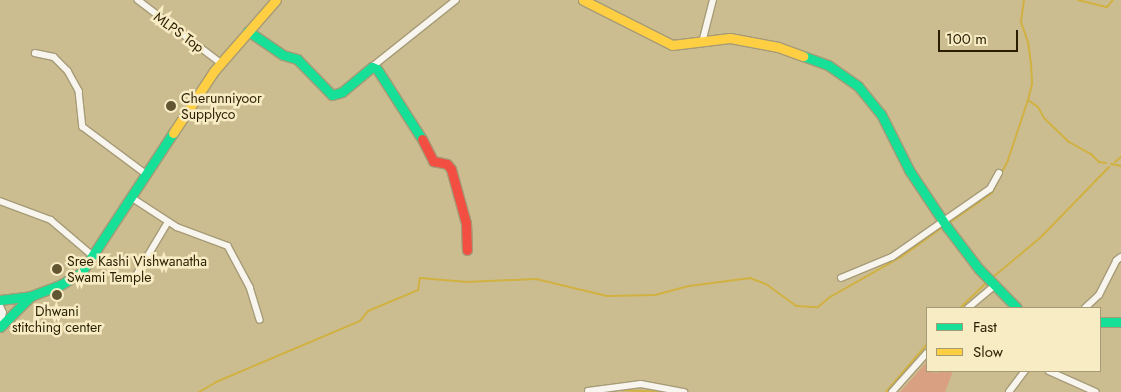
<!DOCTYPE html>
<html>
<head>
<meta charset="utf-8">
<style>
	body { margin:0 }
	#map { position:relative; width:1121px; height:392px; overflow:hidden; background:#ccbd90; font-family:Jost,sans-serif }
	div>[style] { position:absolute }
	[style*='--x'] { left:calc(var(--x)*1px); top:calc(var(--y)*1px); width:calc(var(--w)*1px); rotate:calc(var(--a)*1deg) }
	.green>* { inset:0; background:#d9a081 }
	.stream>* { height:2px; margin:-1px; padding:0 1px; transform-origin:1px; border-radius:1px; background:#d0b141 }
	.roads { filter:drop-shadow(1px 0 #a69b77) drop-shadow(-1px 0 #a69b77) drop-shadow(0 1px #a69b77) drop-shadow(0 -1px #a69b77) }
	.street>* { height:5.5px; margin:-2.75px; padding:0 2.75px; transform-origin:2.75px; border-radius:2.75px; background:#f7f5ee }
	.fast>* { height:9px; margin:-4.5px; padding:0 4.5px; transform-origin:4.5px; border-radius:4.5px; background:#16e098 }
	.slow>* { height:9px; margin:-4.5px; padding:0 4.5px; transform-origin:4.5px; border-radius:4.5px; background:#ffcf43 }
	.jam>* { height:9px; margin:-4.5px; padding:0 4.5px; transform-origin:4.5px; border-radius:4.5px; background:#f24e42 }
	.dots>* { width:14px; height:14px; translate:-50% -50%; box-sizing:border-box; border:2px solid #f8ecc5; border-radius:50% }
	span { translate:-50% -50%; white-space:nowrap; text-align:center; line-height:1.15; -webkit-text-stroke:5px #f8ecc5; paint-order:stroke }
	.street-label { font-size:14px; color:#291f00 }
	.poi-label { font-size:14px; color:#291f00 }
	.left { translate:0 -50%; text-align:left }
	.legend { position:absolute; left:926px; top:307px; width:175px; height:65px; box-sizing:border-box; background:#f8ecc5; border:1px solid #a59a76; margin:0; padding:6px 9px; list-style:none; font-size:15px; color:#291f00 }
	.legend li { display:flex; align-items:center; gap:10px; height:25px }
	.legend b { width:25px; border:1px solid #a59a76 }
	.scale { position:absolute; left:938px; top:30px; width:80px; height:22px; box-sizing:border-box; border:2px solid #291f00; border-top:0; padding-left:6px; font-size:15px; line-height:18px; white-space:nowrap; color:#291f00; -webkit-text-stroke:4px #f8ecc5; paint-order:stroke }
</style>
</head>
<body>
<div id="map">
	<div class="green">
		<i style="clip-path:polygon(926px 363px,927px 371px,937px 373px,939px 371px,953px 371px,945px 392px,900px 392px)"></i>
	</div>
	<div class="stream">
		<i style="--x:1024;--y:0;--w:22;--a:98"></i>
		<i style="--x:1021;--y:22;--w:21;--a:71"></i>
		<i style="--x:1028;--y:42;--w:22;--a:82"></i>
		<i style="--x:1031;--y:64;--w:20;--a:87"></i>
		<i style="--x:1032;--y:84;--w:16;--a:104"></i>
		<i style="--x:1028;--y:100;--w:12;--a:35"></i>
		<i style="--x:1038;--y:107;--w:13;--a:61"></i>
		<i style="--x:1044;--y:118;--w:35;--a:44"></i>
		<i style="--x:1069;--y:142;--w:25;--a:29"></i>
		<i style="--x:1091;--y:154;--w:11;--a:45"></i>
		<i style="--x:1099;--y:162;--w:7;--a:8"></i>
		<i style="--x:1078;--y:0;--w:30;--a:14"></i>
		<i style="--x:1107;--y:7;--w:9;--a:-49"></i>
		<i style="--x:1115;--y:162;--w:8;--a:-40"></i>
		<i style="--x:1111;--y:164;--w:10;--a:11"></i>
		<i style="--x:949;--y:223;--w:52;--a:-34.9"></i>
		<i style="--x:992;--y:193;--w:37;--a:-64"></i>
		<i style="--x:1008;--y:160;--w:63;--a:-71.6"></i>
		<i style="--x:1116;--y:267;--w:8;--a:-50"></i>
		<i style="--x:993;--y:277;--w:61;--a:-39.7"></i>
		<i style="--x:1040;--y:238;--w:99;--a:-45.8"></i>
		<i style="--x:1103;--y:293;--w:12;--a:-66"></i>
		<i style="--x:960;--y:308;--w:35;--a:-44"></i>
		<i style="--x:1090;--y:308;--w:12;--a:-48"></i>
		<i style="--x:618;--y:390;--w:48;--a:2.4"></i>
		<i style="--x:199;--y:392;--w:20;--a:-30"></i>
		<i style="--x:216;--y:382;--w:156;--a:-23"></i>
		<i style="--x:360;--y:321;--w:13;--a:-51"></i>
		<i style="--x:368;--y:311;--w:54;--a:-22.8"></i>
		<i style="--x:418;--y:290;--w:12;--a:-81"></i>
		<i style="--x:420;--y:278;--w:47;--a:4.9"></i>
		<i style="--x:467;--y:282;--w:69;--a:-2.5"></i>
		<i style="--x:536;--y:279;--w:73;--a:13.5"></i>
		<i style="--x:607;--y:296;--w:48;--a:-1.2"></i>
		<i style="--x:655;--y:295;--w:35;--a:-15"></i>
		<i style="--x:689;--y:286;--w:62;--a:-7.5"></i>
		<i style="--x:750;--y:278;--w:17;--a:21"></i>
		<i style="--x:766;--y:284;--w:37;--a:36"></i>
		<i style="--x:796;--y:306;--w:22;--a:3"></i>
		<i style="--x:818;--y:307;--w:16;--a:-40"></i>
		<i style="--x:830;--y:297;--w:81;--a:-29.4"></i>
		<i style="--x:901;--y:257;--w:52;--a:-35.5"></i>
		<i style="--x:886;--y:392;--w:63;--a:-49.5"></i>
	</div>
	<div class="roads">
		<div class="street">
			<i style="--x:138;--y:0;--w:104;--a:37.2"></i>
			<i style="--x:703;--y:39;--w:40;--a:-75.6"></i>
			<i style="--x:35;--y:53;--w:19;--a:12"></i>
			<i style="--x:54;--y:57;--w:20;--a:45"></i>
			<i style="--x:68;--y:71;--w:23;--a:61"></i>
			<i style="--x:79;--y:91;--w:36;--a:84"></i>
			<i style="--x:83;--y:127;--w:79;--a:36.7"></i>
			<i style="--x:372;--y:67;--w:107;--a:-38.6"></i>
			<i style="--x:131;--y:197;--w:55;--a:33.1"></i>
			<i style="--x:177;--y:227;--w:54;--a:20.4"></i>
			<i style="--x:228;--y:246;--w:47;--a:61.8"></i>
			<i style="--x:250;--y:287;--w:34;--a:73"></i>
			<i style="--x:0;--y:201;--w:54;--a:20.4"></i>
			<i style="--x:51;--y:220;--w:54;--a:40.5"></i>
			<i style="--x:841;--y:278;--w:55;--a:-22.4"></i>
			<i style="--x:892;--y:257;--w:119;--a:-34.8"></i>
			<i style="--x:990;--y:189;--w:18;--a:-61"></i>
			<i style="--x:134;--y:279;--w:66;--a:-59.2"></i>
			<i style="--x:0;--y:305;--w:8;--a:67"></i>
			<i style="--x:3;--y:312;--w:11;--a:95"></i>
			<i style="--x:968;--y:308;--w:35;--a:-40"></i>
			<i style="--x:1085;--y:308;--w:19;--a:-43"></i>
			<i style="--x:1099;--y:295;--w:38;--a:-63"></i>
			<i style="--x:1116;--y:261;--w:6;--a:-39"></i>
			<i style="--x:1049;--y:371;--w:51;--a:24.1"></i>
			<i style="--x:588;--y:391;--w:53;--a:-7.5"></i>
			<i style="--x:641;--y:384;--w:44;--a:10.5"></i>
			<i style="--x:892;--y:392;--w:52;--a:-48.1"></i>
			<i style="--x:1009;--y:392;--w:26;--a:-53"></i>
		</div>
		<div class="fast">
			<i style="--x:248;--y:31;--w:42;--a:34.4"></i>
			<i style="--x:283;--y:55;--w:15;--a:16"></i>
			<i style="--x:297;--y:59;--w:50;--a:45.8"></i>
			<i style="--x:332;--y:95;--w:10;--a:-17"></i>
			<i style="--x:342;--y:92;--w:39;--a:-40"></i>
			<i style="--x:372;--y:67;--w:5;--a:22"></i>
			<i style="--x:377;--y:69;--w:83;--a:57.3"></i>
			<i style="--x:803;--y:56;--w:27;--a:20"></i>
			<i style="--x:828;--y:65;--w:37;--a:35"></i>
			<i style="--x:858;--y:86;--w:36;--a:51"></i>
			<i style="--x:881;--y:114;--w:63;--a:63.4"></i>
			<i style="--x:909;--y:170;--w:69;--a:56.3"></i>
			<i style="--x:947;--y:227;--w:53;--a:52.7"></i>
			<i style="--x:979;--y:269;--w:54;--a:45.7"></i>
			<i style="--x:0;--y:300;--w:31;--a:-7"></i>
			<i style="--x:1100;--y:322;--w:21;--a:0"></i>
			<i style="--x:0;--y:327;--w:44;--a:-45"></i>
			<i style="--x:31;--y:296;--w:31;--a:-21"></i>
			<i style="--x:60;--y:285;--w:24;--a:-30"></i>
			<i style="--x:81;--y:273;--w:168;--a:-56.7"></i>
		</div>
		<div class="slow">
			<i style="--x:583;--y:0;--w:100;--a:26.8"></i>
			<i style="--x:672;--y:45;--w:58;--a:-6.9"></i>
			<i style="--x:730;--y:38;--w:49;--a:10.6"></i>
			<i style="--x:778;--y:47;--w:27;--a:20"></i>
			<i style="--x:173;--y:133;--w:74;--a:-56.5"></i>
			<i style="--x:214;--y:71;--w:94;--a:-48.9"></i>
		</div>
		<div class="jam">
			<i style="--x:422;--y:139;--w:25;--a:63"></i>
			<i style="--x:433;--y:161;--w:14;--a:12"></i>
			<i style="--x:447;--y:164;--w:6;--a:51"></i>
			<i style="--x:451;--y:169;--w:56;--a:74.5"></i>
			<i style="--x:466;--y:223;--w:27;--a:88"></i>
		</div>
	</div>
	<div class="dots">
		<i style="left:171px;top:106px;background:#625632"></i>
		<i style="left:57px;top:269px;background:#625632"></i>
		<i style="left:57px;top:295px;background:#625632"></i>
	</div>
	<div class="street-label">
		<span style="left:179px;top:32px;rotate:36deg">MLPS Top</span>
	</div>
	<div class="poi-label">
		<span class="left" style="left:181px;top:106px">Cherunniyoor<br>Supplyco</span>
		<span class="left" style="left:67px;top:269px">Sree Kashi Vishwanatha<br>Swami Temple</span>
		<span style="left:57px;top:319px">Dhwani<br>stitching center</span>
	</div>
	<ul class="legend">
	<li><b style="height:6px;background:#16e098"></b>Fast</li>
	<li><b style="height:6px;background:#ffcf43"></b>Slow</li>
	</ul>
	<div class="scale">100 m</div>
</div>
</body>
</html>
